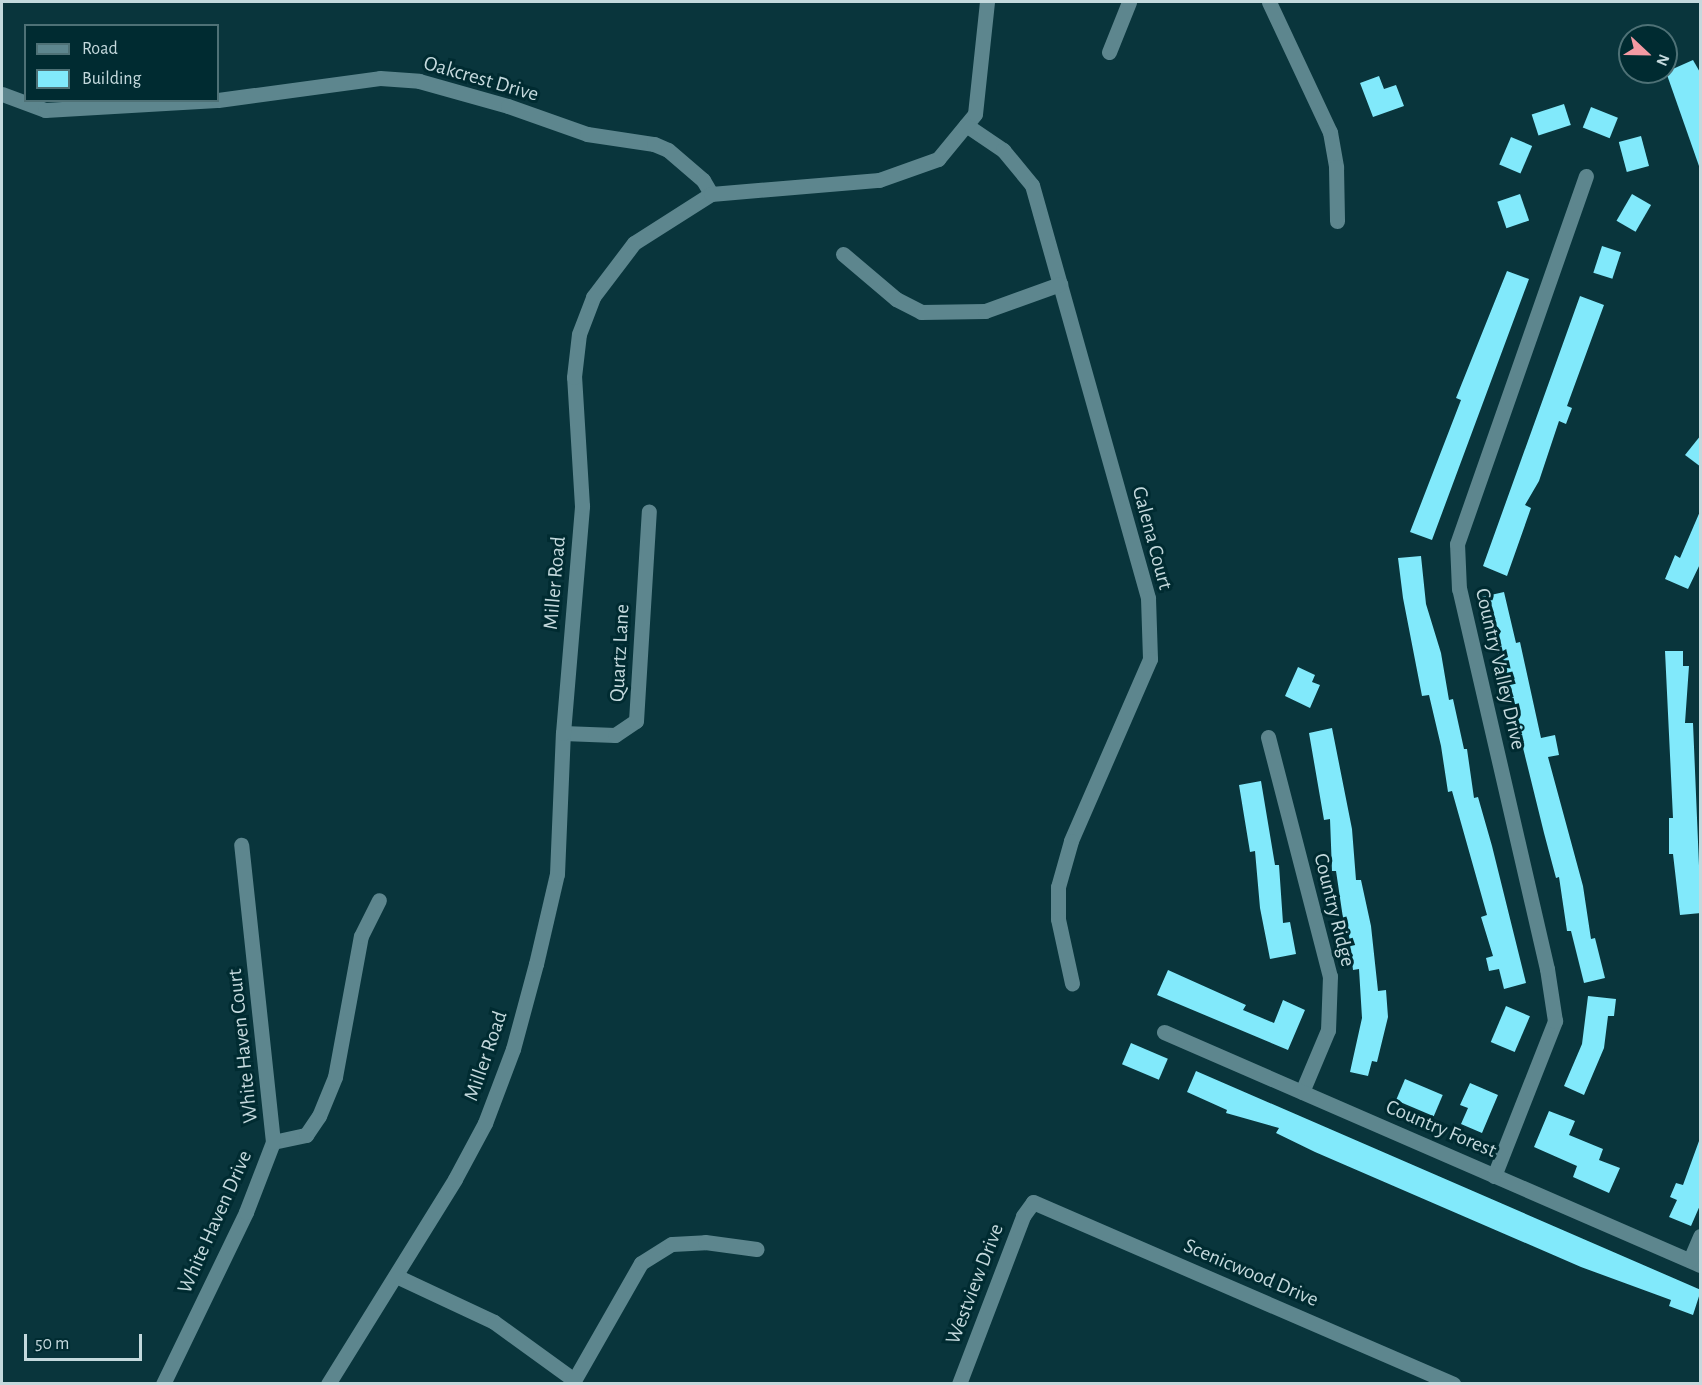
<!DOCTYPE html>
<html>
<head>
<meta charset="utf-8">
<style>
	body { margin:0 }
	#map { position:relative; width:1702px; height:1385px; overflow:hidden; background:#09353c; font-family:"Alegreya Sans",sans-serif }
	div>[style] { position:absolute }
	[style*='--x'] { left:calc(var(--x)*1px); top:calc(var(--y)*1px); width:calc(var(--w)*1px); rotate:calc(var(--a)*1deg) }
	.building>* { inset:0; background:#81e9fb; transform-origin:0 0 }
	.minor>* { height:15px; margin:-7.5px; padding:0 7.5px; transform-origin:7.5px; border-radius:7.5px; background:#5d868e }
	span { translate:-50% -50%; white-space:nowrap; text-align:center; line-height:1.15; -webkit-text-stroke:6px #002b31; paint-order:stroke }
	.street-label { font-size:21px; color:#c4d9dd }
	.frame { position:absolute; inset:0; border:3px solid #c4d9dd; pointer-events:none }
	.legend { position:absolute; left:24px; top:24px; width:195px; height:78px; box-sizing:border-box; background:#002b31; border:2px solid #4e7176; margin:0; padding:8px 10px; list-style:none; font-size:18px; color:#c4d9dd }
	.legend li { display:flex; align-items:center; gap:12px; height:30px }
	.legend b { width:30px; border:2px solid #4e7176 }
	.north { position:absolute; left:1618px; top:24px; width:60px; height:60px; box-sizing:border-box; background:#002b31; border:2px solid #4e7176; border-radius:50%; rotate:112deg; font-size:16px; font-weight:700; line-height:24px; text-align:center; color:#c4d9dd }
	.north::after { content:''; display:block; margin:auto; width:21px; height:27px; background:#f49aa3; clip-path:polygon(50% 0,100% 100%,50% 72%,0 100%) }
	.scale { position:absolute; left:24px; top:1334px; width:118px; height:27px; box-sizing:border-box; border:3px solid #c4d9dd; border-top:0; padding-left:8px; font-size:18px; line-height:21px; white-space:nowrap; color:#c4d9dd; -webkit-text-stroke:4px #002b31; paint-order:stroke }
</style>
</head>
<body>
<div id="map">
	<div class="building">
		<i style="clip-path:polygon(1693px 60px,1701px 74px,1699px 166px,1666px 72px)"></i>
		<i style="clip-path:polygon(1379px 76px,1384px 89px,1396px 85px,1404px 106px,1373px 117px,1360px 83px)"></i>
		<i style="left:1564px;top:104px;width:22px;height:34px;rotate:72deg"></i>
		<i style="left:1591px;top:107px;width:29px;height:22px;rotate:22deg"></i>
		<i style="left:1641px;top:136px;width:31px;height:23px;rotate:75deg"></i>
		<i style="left:1511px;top:137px;width:23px;height:30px;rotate:23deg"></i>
		<i style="left:1520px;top:194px;width:28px;height:24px;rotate:71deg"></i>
		<i style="left:1632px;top:194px;width:22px;height:31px;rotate:30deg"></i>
		<i style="left:1602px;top:246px;width:20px;height:28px;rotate:18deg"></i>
		<i style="clip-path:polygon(1507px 271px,1529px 279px,1432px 540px,1410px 532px,1461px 400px,1456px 398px)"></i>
		<i style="clip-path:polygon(1580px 296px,1604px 305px,1567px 406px,1572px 408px,1566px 424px,1559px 421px,1539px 481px,1525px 505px,1531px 508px,1507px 576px,1483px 566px)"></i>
		<i style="clip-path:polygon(1701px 435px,1701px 467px,1685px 455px)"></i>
		<i style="clip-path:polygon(1701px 509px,1701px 562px,1688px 589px,1665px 579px,1675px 555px,1680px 558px)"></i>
		<i style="clip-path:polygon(1421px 556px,1426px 604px,1441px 653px,1449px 700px,1453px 699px,1464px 749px,1467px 749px,1474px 798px,1478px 797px,1492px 846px,1526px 983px,1504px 989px,1499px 969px,1489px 971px,1486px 958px,1493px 956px,1481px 917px,1487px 915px,1452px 791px,1448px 792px,1441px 746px,1429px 695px,1422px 696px,1403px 598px,1398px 558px)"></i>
		<i style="clip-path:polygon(1504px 592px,1516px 643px,1520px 642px,1541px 738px,1555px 735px,1559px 755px,1548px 757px,1583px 886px,1591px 939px,1595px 938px,1605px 978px,1584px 983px,1571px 931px,1567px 931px,1559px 877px,1556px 878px,1544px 833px,1507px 683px,1503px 684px,1496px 638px,1491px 639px,1482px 597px)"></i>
		<i style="clip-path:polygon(1665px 651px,1683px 651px,1683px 666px,1689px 666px,1685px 723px,1693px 723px,1701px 913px,1680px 915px,1673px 854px,1669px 854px,1669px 818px,1673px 818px)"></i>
		<i style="clip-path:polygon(1298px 667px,1315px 675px,1312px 682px,1320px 685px,1310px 708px,1285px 696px)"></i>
		<i style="clip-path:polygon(1332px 728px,1352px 829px,1356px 880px,1361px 880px,1371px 926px,1378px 991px,1386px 990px,1388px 1017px,1377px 1062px,1372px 1061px,1368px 1076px,1350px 1072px,1362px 1018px,1359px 969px,1353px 970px,1347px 918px,1343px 918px,1336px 871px,1332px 871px,1330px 819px,1324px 820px,1309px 733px)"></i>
		<i style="clip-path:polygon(1261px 781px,1275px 865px,1279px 865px,1283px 923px,1290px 922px,1296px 954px,1270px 959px,1260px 908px,1255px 851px,1250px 852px,1239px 785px)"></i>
		<i style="clip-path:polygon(1168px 970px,1246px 1005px,1243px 1010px,1274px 1023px,1283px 1000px,1305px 1010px,1288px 1050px,1157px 995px)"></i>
		<i style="clip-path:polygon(1588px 996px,1616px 999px,1614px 1016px,1608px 1016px,1604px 1048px,1584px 1095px,1564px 1086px,1582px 1044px)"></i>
		<i style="left:1506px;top:1006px;width:26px;height:39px;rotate:23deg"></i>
		<i style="left:1131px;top:1043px;width:40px;height:23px;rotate:23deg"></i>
		<i style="clip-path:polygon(1196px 1071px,1701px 1290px,1693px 1315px,1669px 1306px,1671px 1300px,1581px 1267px,1315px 1152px,1276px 1133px,1279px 1128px,1226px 1113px,1227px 1110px,1187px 1092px)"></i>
		<i style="left:1405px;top:1079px;width:41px;height:23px;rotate:23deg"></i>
		<i style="clip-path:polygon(1470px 1083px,1498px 1095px,1482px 1133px,1461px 1124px,1468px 1108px,1460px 1105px)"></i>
		<i style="clip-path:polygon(1549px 1111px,1575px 1121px,1569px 1135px,1603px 1149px,1599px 1160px,1620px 1168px,1609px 1193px,1573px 1177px,1577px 1166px,1534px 1147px)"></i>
		<i style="clip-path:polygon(1699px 1141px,1701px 1203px,1691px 1226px,1669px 1217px,1677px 1200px,1670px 1197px,1676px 1183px,1683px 1185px)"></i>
	</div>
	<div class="minor">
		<i style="--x:1269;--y:2;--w:144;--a:64.9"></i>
		<i style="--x:1330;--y:132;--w:36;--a:80"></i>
		<i style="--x:1336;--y:167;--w:54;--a:88.9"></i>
		<i style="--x:1109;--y:52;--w:54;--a:-68.2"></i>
		<i style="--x:2;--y:94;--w:46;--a:20.4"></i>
		<i style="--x:45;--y:110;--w:172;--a:-3.3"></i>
		<i style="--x:218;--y:100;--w:163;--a:-7.7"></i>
		<i style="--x:380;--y:78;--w:39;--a:4"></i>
		<i style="--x:419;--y:81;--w:92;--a:15.7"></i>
		<i style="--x:508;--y:106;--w:84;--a:19.5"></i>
		<i style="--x:587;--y:134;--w:68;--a:8.5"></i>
		<i style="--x:654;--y:144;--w:15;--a:23"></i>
		<i style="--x:668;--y:150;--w:46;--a:40.6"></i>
		<i style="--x:703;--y:180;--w:16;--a:60"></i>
		<i style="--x:966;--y:125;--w:45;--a:34"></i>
		<i style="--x:1003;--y:150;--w:45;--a:50.4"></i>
		<i style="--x:1032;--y:185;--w:429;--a:74.3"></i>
		<i style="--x:1148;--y:598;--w:61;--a:88.1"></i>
		<i style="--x:1150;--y:659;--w:198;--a:113.5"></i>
		<i style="--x:1071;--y:841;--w:48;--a:105.8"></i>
		<i style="--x:1058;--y:887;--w:32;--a:90"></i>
		<i style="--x:1058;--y:919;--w:66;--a:77.7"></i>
		<i style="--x:843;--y:254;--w:70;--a:40.3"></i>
		<i style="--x:896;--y:299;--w:28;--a:27"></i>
		<i style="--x:921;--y:312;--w:64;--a:-0.9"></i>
		<i style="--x:985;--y:311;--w:80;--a:-19.8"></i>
		<i style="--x:563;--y:733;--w:52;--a:2.2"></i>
		<i style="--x:615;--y:735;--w:25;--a:-34"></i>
		<i style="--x:636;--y:721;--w:210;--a:-86.5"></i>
		<i style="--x:1268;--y:737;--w:247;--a:75.5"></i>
		<i style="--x:1330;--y:976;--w:54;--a:92.1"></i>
		<i style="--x:1328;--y:1030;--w:67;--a:112.8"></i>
		<i style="--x:1164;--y:1032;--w:584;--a:23.49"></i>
		<i style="--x:273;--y:1142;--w:34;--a:-12"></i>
		<i style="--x:306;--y:1135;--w:23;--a:-56"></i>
		<i style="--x:319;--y:1116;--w:42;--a:-67.7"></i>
		<i style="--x:335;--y:1077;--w:143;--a:-79.6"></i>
		<i style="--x:361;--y:936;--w:40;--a:-63.4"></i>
		<i style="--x:1494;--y:1176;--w:167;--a:-68.5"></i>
		<i style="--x:1555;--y:1021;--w:53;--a:-98.7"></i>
		<i style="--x:1547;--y:969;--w:390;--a:-103"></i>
		<i style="--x:1459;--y:589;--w:45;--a:-92.5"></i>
		<i style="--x:1457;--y:544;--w:390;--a:-70.7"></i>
		<i style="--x:1690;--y:1260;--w:26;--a:-67"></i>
		<i style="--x:396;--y:1276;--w:108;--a:25.1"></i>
		<i style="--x:494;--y:1322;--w:99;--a:35.9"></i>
		<i style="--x:163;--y:1384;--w:191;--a:-64.2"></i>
		<i style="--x:246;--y:1212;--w:75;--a:-68.9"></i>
		<i style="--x:273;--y:1142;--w:299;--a:-96.1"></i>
		<i style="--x:328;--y:1384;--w:241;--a:-58.2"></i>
		<i style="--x:455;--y:1179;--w:64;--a:-61.8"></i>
		<i style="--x:485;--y:1123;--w:79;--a:-69.3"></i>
		<i style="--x:513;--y:1049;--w:88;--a:-74.9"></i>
		<i style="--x:536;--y:964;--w:92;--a:-76.9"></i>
		<i style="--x:557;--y:874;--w:141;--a:-87.6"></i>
		<i style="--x:563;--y:733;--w:228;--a:-85.2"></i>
		<i style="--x:582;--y:506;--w:129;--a:-93.5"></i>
		<i style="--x:574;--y:377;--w:43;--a:-83.4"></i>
		<i style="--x:579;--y:334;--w:40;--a:-69"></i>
		<i style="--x:593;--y:297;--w:68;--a:-52.8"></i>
		<i style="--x:634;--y:243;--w:91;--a:-32.5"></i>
		<i style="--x:711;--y:194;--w:169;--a:-4.8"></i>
		<i style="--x:879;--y:180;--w:63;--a:-19.6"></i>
		<i style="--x:938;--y:159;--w:58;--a:-50.6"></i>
		<i style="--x:975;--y:114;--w:113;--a:-83.9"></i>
		<i style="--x:572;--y:1384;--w:139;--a:-60.3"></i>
		<i style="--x:641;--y:1263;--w:36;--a:-32"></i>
		<i style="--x:672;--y:1244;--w:33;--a:-3"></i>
		<i style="--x:705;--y:1242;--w:52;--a:7.7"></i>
		<i style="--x:959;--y:1384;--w:180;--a:-69.1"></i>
		<i style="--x:1023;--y:1216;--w:17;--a:-54"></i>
		<i style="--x:1033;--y:1202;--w:458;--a:23.4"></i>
	</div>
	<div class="street-label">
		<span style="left:481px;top:79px;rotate:16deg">Oakcrest Drive</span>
		<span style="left:1152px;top:538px;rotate:75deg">Galena Court</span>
		<span style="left:555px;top:583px;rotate:-85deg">Miller Road</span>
		<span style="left:620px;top:653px;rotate:-87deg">Quartz Lane</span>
		<span style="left:1500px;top:669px;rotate:77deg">Country Valley Drive</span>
		<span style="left:1334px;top:910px;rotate:76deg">Country Ridge</span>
		<span style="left:243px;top:1046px;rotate:-96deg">White Haven Court</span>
		<span style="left:486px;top:1056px;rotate:-71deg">Miller Road</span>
		<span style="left:1441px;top:1129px;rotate:23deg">Country Forest</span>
		<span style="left:215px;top:1222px;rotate:-66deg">White Haven Drive</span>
		<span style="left:1251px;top:1273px;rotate:23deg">Scenicwood Drive</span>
		<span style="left:975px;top:1284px;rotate:-69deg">Westview Drive</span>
	</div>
	<div class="frame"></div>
	<ul class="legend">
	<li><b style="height:8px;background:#5d868e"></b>Road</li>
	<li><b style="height:16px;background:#81e9fb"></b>Building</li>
	</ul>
	<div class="north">N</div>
	<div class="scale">50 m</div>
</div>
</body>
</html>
